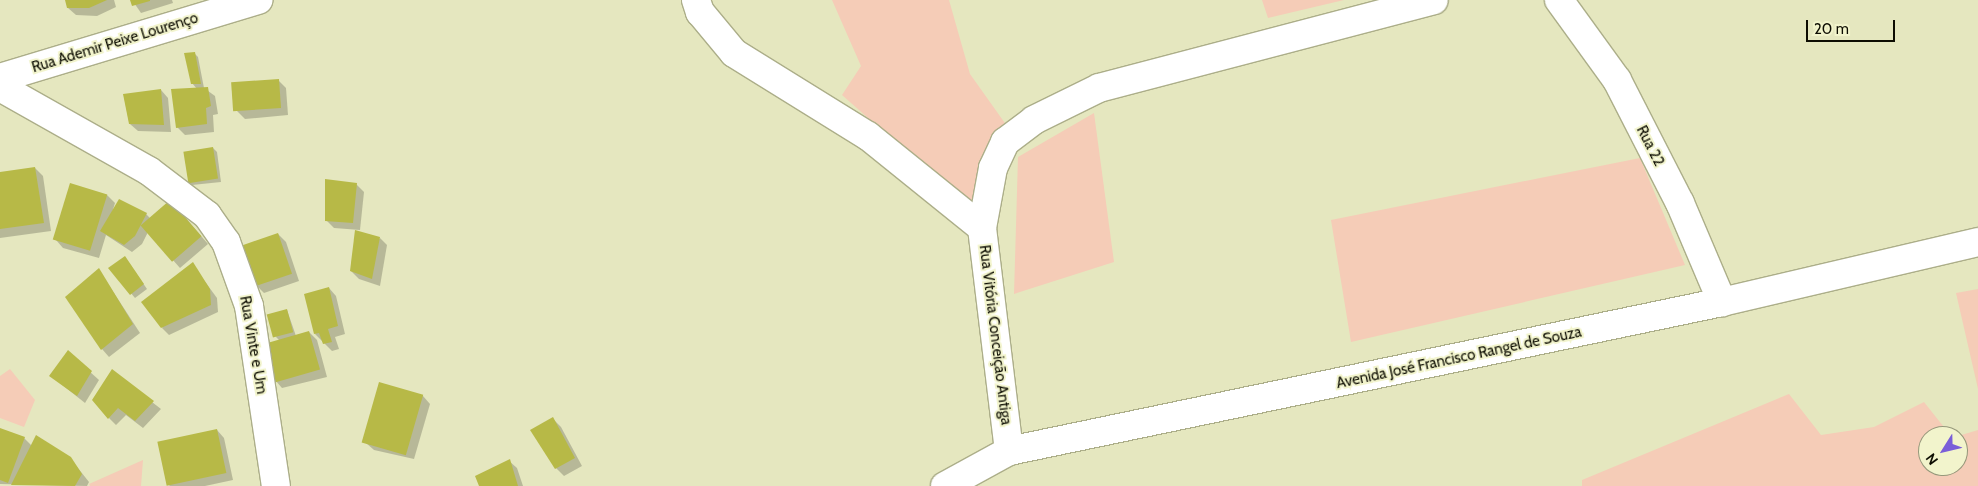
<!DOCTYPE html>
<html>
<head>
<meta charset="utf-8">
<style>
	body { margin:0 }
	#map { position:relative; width:1978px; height:486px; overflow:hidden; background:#e5e7bf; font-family:Cabin,sans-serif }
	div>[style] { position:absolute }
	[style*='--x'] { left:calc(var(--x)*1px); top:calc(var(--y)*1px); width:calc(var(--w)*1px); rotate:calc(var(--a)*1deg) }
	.green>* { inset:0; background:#f5ccb7 }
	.shadow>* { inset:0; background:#0003 }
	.building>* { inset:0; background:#b7b947; transform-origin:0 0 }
	.roads { filter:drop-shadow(1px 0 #acae89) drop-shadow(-1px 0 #acae89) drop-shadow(0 1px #acae89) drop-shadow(0 -1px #acae89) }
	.minor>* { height:28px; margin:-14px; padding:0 14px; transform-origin:14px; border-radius:14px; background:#fff }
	span { translate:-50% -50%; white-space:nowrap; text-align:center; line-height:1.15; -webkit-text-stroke:4px #f2f4cc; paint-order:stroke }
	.street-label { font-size:15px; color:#0d0d02 }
	.north { position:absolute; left:1918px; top:426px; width:50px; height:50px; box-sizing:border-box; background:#f2f4cc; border:1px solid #96987b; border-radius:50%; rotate:234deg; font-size:14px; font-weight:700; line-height:20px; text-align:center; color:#0d0d02 }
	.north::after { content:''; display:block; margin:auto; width:18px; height:22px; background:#7a5ed8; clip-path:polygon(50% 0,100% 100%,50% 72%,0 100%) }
	.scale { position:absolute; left:1806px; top:20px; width:89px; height:22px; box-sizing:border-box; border:2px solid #0d0d02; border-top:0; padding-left:6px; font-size:15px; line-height:18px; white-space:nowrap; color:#0d0d02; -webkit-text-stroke:4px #f2f4cc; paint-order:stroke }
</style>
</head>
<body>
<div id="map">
	<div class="green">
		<i style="clip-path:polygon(832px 0,949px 0,970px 74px,1007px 126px,970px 208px,842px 95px,861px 66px)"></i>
		<i style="clip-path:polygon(1262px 0,1344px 0,1268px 18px)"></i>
		<i style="clip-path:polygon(1094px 113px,1114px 262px,1014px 294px,1018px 157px)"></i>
		<i style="clip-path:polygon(1640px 158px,1685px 265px,1351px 342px,1331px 220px)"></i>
		<i style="clip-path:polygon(1978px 289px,1978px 389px,1956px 293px)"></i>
		<i style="clip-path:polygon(10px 369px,35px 400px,24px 427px,0 418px,0 376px)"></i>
		<i style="clip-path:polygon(1789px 394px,1821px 435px,1874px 427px,1924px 402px,1951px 436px,1928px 436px,1928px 466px,1958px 466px,1958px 436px,1978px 430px,1978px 486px,1582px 486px,1582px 480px)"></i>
		<i style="clip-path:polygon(143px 460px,141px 486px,90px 486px,89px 484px)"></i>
	</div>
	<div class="shadow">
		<i style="clip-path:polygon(66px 0,114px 0,116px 7px,97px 16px,76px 15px,68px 8px)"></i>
		<i style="clip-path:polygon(132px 0,172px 0,173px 3px,141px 13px)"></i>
		<i style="clip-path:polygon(194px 53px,198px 57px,204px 88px,215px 96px,218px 114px,213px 115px,214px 132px,185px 135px,177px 127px,197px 89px,192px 83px)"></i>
		<i style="clip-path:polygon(278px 80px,286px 88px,288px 115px,245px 119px,237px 111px)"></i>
		<i style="clip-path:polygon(161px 90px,168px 98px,171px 132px,138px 131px,130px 124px)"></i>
		<i style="clip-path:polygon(213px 148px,217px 152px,221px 182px,192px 185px,188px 181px)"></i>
		<i style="clip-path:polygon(35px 168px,43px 176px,51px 231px,0 238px,0 173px)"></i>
		<i style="clip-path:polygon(356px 184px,364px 192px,360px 230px,334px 228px,327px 221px)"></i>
		<i style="clip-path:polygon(71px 185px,107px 195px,115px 203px,112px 213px,146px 214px,151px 219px,178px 209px,208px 244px,180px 268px,148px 232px,142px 244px,132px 252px,106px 235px,99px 258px,63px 248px,56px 240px)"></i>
		<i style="clip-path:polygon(278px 234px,286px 242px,299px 281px,264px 293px,256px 285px)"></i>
		<i style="clip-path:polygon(380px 238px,387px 245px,380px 286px,359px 279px,351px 271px)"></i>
		<i style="clip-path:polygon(125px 257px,147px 289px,135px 298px,110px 268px)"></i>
		<i style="clip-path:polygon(192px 264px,217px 298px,218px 312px,169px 335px,162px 328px)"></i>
		<i style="clip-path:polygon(99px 270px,140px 333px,109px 357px,102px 349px)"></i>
		<i style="clip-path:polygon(329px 288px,336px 296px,345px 334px,335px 337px,339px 349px,332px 351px,315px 334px)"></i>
		<i style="clip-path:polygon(287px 310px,296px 336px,309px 332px,317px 340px,327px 377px,282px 388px,275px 380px,280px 341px,276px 337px)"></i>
		<i style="clip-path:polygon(68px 352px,99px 380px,85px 403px,51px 376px)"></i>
		<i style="clip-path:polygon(112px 371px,161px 409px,143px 428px,126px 415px,116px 425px,109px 418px)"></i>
		<i style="clip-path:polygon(380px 384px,423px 396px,430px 404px,414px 459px,374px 450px,366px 443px)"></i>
		<i style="clip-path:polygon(553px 419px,561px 427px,582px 466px,564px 476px,556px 468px)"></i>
		<i style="clip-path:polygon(0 429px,24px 438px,32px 446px,70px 458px,89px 482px,87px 486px,0 484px)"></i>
		<i style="clip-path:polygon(217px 430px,224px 438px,233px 480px,205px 486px,169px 486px)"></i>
		<i style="clip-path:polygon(509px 461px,517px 468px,523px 486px,480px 486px)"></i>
	</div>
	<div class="building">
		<i style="clip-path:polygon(65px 0,107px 0,89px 8px,67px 8px)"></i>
		<i style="clip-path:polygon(130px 0,150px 0,150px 1px,132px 6px)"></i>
		<i style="clip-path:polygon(195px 52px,201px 84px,191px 84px,184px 53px)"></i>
		<i style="left:279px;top:79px;width:29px;height:48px;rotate:86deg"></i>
		<i style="clip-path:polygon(208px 87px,211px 106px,206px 108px,207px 124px,176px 128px,171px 89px)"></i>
		<i style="clip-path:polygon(161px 89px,164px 125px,129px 124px,123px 94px)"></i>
		<i style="left:213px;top:147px;width:32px;height:30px;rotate:81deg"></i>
		<i style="clip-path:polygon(35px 167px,44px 223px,0 229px,0 172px)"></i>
		<i style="clip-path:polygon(325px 179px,357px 183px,353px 223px,325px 221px)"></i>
		<i style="left:70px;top:183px;width:39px;height:59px;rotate:17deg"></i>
		<i style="clip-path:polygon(119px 199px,147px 213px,135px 236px,124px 245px,100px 231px)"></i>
		<i style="left:170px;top:200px;width:48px;height:39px;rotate:49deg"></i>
		<i style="clip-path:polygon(355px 230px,380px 237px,372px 279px,350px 271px)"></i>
		<i style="left:278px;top:233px;width:43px;height:39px;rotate:71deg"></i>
		<i style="clip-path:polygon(125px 256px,144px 284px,130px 295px,108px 268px)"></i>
		<i style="clip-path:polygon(193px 262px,210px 289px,211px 305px,161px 328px,141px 302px)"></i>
		<i style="clip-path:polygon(99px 268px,133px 324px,101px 350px,65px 297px)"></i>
		<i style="clip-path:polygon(329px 287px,338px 326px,328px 329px,332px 342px,323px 344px,319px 333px,314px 334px,304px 294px)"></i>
		<i style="left:287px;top:309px;width:24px;height:21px;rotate:75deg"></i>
		<i style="left:309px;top:331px;width:40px;height:47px;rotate:74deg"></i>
		<i style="clip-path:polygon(68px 350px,92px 371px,77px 396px,49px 376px)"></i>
		<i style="clip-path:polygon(112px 369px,154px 401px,135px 421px,118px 408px,108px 419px,92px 400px)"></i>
		<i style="left:379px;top:382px;width:46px;height:63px;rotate:16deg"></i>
		<i style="clip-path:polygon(553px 417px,575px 458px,555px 469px,530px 430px)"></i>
		<i style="clip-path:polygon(0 428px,25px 437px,8px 483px,0 480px)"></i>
		<i style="left:217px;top:429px;width:45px;height:61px;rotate:78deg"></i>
		<i style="clip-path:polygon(36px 435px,71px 457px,82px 474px,75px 486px,11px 485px)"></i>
		<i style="clip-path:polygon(510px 459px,518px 486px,479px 486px,475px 476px)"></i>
	</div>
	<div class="roads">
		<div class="minor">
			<i style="--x:696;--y:0;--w:13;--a:72"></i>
			<i style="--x:700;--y:12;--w:53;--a:50.3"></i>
			<i style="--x:734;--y:53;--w:158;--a:31.8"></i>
			<i style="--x:868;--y:136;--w:146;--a:38.9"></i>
			<i style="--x:982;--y:228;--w:225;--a:83.1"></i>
			<i style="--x:1559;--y:0;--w:99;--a:54.1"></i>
			<i style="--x:1617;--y:80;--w:138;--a:62.9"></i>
			<i style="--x:1680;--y:203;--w:108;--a:67"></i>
			<i style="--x:0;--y:78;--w:270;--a:-16.8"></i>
			<i style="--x:0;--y:87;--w:171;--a:29.4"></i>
			<i style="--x:149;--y:171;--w:73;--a:37.2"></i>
			<i style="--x:207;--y:215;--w:33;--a:55"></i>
			<i style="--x:226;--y:242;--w:68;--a:70.2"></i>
			<i style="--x:249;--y:306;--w:182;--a:81.5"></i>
			<i style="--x:982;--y:228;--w:61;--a:-79.6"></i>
			<i style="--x:993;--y:168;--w:29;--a:-65"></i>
			<i style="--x:1005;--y:142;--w:36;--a:-37"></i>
			<i style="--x:1034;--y:120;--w:72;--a:-26.2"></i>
			<i style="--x:1099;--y:88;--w:346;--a:-14.7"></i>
			<i style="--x:945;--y:486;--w:73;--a:-28.7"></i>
			<i style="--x:1009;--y:451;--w:728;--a:-11.8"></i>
			<i style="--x:1722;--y:302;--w:263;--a:-13.2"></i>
		</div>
	</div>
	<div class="street-label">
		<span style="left:115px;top:43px;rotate:-17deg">Rua Ademir Peixe Lourenço</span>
		<span style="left:1650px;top:146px;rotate:63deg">Rua 22</span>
		<span style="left:995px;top:335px;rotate:83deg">Rua Vitória Conceição Antiga</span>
		<span style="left:253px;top:345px;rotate:80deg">Rua Vinte e Um</span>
		<span style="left:1459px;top:358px;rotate:-12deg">Avenida José Francisco Rangel de Souza</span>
	</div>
	<div class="north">N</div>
	<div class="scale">20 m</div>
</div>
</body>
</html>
